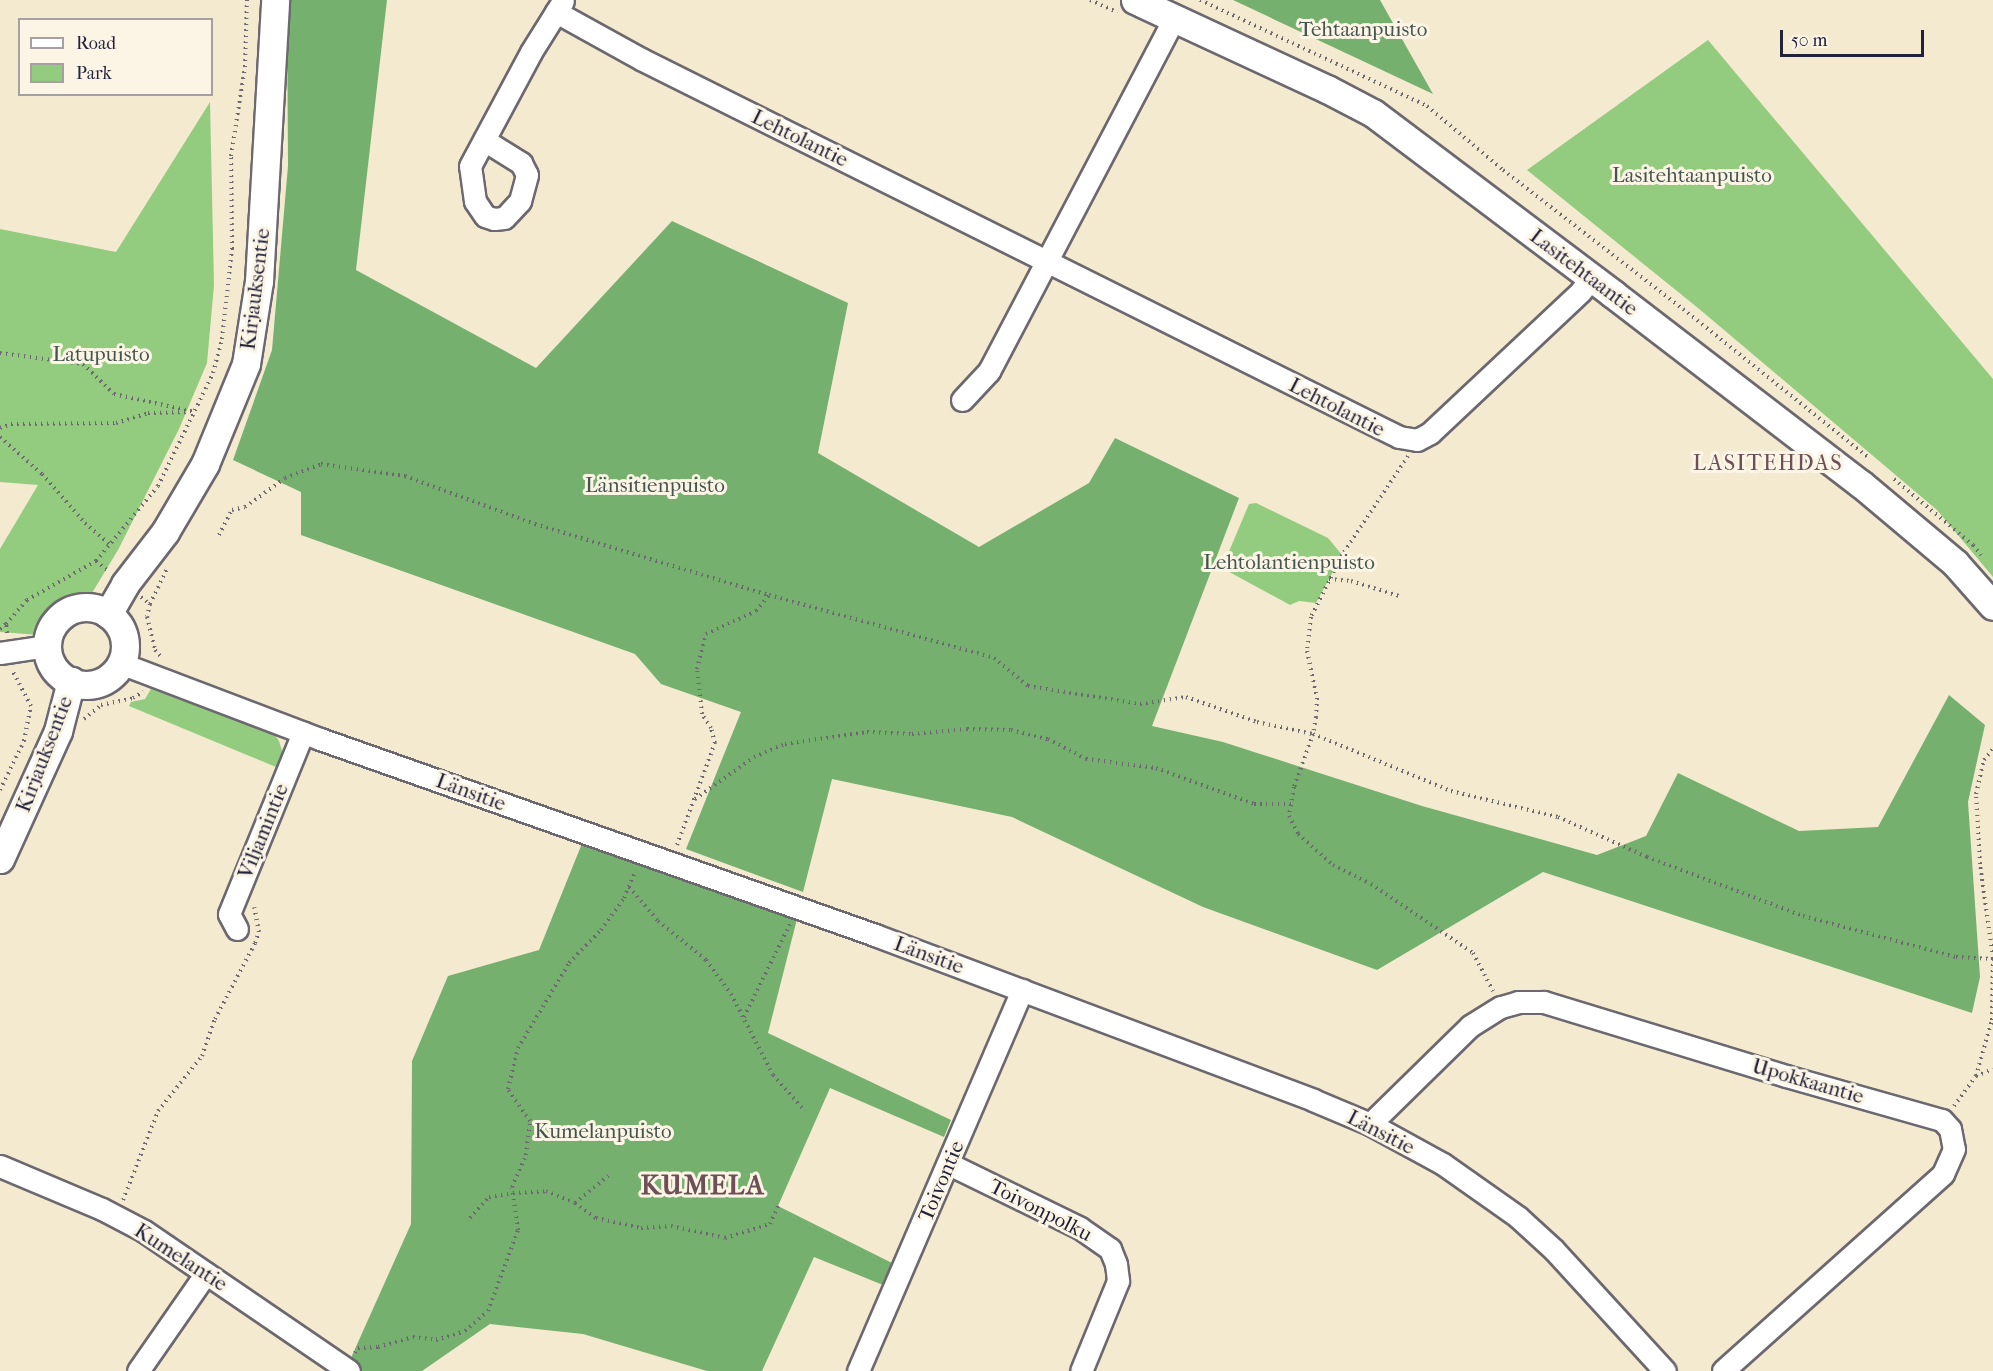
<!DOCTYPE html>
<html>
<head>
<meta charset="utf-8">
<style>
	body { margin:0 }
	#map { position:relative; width:1993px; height:1371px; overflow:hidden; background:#f4ead0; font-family:"IM FELL French Canon",serif }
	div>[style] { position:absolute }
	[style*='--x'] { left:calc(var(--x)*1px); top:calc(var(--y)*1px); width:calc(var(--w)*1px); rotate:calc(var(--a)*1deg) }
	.green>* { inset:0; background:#93cc7f }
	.forest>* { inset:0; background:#76b06e }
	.path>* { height:4px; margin-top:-2px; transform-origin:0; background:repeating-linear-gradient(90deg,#6c686f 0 1.5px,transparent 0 6px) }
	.roads { filter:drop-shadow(2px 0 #6c686f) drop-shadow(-2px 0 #6c686f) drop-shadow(0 2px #6c686f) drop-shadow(0 -2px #6c686f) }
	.minor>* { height:21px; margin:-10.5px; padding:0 10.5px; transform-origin:10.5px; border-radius:10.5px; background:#fff }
	.tertiary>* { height:27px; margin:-13.5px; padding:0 13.5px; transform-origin:13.5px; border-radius:13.5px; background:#fff }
	.tertiary>.ring { margin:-13.5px; padding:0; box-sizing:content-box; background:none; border:27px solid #fff; border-radius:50% }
	span { translate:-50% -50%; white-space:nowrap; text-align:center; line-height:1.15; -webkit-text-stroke:6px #fcf5e5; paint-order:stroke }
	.park-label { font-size:21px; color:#44554f }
	.street-label { font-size:21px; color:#22223b }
	.neighbourhood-label { font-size:22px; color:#6d5057; letter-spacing:1.5px }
	.district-label { font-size:27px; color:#6d5057; font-weight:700; letter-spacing:1.5px }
	.legend { position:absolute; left:18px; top:18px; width:195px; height:78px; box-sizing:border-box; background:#fcf5e5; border:2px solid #a5a1a1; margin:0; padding:8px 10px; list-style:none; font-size:18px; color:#22223b }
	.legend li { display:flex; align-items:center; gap:12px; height:30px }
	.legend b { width:30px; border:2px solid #a5a1a1 }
	.scale { position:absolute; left:1780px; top:30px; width:144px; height:27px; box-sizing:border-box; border:3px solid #22223b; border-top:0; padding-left:8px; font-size:18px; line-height:21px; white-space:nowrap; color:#22223b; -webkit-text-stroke:4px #fcf5e5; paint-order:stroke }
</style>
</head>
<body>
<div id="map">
	<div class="green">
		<i style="clip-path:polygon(1708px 40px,1993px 379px,1993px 577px,1937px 510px,1698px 308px,1527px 170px)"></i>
		<i style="clip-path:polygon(210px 102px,214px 285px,207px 363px,179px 429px,118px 550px,72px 626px,52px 636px,0 632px,0 549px,38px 485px,0 482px,0 229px,116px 252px)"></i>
		<i style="clip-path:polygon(1256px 503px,1328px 538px,1342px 555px,1316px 603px,1299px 601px,1290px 605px,1222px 568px,1249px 504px)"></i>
		<i style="clip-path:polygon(151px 689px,274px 734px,279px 741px,284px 757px,278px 775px,274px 773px,276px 767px,129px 706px,131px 702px,145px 699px)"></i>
	</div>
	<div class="forest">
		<i style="clip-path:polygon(287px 0,387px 0,356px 270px,536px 368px,672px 221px,848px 303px,818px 453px,979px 547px,1089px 483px,1115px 438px,1239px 498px,1152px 726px,1223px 742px,1422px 806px,1597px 855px,1646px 836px,1678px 773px,1799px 831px,1878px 827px,1949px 695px,1985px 725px,1968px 802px,1980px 977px,1972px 1013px,1543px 872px,1377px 970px,1203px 907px,1012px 817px,832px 779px,803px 892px,686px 849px,741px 712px,661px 684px,635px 654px,301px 535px,301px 492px,233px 460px,272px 350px,288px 166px)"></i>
		<i style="clip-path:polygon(1233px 0,1380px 0,1433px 94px)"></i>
		<i style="clip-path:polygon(583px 841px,797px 919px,768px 1033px,951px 1120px,944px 1137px,830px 1088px,778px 1206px,894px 1264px,883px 1285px,814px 1257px,762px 1371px,707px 1371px,583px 1334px,490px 1324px,422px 1371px,349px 1371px,346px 1369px,411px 1224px,412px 1061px,448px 976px,539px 950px)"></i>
	</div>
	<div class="path">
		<i style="--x:1090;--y:0;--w:30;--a:24"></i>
		<i style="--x:1200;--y:0;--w:251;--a:25"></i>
		<i style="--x:1427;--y:106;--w:99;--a:40.1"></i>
		<i style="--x:1503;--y:170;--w:227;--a:37.7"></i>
		<i style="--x:1683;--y:309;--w:240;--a:38.7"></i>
		<i style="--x:0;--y:353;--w:84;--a:7.5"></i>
		<i style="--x:83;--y:364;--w:43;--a:44.1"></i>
		<i style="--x:114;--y:394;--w:83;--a:12.5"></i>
		<i style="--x:0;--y:428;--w:12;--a:-20"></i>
		<i style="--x:11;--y:424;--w:105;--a:-0.5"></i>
		<i style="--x:116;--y:423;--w:34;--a:-17"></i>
		<i style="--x:148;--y:413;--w:41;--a:-1.4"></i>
		<i style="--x:0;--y:437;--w:56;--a:41.4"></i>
		<i style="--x:42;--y:474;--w:65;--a:48.7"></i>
		<i style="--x:85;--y:523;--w:32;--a:41"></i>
		<i style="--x:1408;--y:456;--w:119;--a:123.7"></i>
		<i style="--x:1342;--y:555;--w:69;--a:116.6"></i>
		<i style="--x:1311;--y:617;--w:34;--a:97"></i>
		<i style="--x:1307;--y:651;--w:48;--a:78"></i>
		<i style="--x:1317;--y:698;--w:19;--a:93"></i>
		<i style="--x:1316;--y:717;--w:17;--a:100"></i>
		<i style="--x:1313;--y:734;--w:56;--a:109.7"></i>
		<i style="--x:1294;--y:787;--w:29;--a:100"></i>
		<i style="--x:1289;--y:816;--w:20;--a:63"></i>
		<i style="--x:1298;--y:834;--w:47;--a:41.5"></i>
		<i style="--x:1333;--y:865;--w:42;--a:26.6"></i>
		<i style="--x:1371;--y:884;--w:123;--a:34.1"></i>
		<i style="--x:1473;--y:953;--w:43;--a:62.2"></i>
		<i style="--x:1894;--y:479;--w:103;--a:39.9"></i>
		<i style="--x:1973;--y:545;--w:13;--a:51"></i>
		<i style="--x:219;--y:535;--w:28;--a:-63"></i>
		<i style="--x:232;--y:510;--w:13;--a:-13"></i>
		<i style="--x:245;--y:507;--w:49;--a:-35.9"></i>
		<i style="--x:285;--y:478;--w:39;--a:-21"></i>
		<i style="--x:321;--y:464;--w:85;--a:8.1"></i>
		<i style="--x:405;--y:476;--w:139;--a:20.3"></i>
		<i style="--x:535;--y:524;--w:245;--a:16.9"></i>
		<i style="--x:769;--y:595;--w:234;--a:15.6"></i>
		<i style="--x:994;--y:658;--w:44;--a:39.5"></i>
		<i style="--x:1028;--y:686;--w:113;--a:9.1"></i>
		<i style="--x:1140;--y:704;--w:47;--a:-8.7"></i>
		<i style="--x:1186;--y:697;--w:75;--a:19.4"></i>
		<i style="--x:1257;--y:722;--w:57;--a:12.1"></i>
		<i style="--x:1313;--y:734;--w:149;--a:22.4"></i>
		<i style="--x:1451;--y:791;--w:110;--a:13.7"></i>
		<i style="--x:1558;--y:817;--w:98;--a:24.2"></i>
		<i style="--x:1647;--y:857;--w:167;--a:20.7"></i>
		<i style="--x:1803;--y:916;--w:158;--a:15"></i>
		<i style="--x:1956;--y:957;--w:37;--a:3"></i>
		<i style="--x:96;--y:561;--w:14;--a:39"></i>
		<i style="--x:1329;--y:579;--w:22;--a:5"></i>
		<i style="--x:1351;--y:581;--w:50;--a:17.4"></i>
		<i style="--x:141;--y:597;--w:11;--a:38"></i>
		<i style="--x:150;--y:604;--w:13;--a:103"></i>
		<i style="--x:147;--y:617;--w:34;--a:76"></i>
		<i style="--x:155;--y:650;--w:9;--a:49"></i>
		<i style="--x:150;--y:604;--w:41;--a:-64.1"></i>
		<i style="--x:0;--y:629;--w:8;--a:-40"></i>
		<i style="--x:7;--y:633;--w:9;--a:-96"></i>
		<i style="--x:6;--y:624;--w:32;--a:-49"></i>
		<i style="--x:27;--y:600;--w:79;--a:-29.5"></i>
		<i style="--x:96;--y:561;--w:97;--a:-50.4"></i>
		<i style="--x:158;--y:486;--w:126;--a:-64"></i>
		<i style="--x:213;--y:373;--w:35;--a:-75"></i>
		<i style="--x:222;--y:339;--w:91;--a:-83.7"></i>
		<i style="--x:232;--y:249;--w:93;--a:-90.6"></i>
		<i style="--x:231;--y:156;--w:90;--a:-81.1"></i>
		<i style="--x:245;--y:67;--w:67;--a:-88.3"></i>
		<i style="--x:84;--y:719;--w:22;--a:-39"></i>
		<i style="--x:101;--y:705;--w:33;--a:-12"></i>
		<i style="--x:133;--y:698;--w:12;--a:-31"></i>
		<i style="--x:0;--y:790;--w:55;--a:-63.9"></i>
		<i style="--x:24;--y:741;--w:36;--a:-79"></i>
		<i style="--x:31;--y:706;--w:41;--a:-117.8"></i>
		<i style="--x:695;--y:799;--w:72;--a:-35.4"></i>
		<i style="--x:754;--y:757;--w:34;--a:-23"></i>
		<i style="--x:785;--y:744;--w:83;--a:-8.3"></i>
		<i style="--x:867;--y:732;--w:45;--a:2.5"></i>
		<i style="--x:912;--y:734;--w:55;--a:-5.2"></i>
		<i style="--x:967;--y:729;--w:44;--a:1.3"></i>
		<i style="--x:1011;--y:730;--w:38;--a:14"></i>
		<i style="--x:1048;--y:739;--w:43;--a:27.8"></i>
		<i style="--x:1086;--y:759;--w:71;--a:7.3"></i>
		<i style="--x:1156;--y:768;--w:104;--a:20.2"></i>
		<i style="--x:1254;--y:804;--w:37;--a:0"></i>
		<i style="--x:677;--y:845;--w:109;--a:-69.6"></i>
		<i style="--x:715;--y:743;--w:16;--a:-105"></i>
		<i style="--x:711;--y:728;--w:17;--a:-123"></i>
		<i style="--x:702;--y:714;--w:45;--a:-96.3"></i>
		<i style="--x:697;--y:669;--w:36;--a:-76"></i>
		<i style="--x:706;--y:634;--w:55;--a:-24.7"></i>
		<i style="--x:756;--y:611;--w:21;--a:-51"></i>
		<i style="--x:629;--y:887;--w:45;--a:49.5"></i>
		<i style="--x:658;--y:921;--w:62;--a:39.1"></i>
		<i style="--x:706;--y:960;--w:42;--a:53.7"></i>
		<i style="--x:731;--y:994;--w:91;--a:62.6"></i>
		<i style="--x:773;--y:1075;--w:48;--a:48.4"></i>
		<i style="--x:744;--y:1017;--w:104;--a:-63.7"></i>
		<i style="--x:1976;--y:1076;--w:58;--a:-74.1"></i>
		<i style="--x:1992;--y:1020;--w:62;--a:-89.1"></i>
		<i style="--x:1993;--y:958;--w:95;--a:-97.9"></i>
		<i style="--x:1980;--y:864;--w:70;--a:-93.3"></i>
		<i style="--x:1976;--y:794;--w:35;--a:-77"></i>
		<i style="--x:1984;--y:760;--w:14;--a:-51"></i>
		<i style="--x:1954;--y:1106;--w:37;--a:-54"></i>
		<i style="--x:1976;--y:1076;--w:18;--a:-22"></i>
		<i style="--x:123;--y:1200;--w:96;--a:-68.5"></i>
		<i style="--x:158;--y:1111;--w:70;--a:-51.3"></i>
		<i style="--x:202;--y:1056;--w:39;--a:-71"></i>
		<i style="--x:215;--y:1019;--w:86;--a:-62.2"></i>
		<i style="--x:255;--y:943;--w:12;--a:-70"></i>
		<i style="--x:259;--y:932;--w:25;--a:-101"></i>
		<i style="--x:575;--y:1203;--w:26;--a:36"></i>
		<i style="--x:596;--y:1218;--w:46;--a:12.5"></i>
		<i style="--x:641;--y:1228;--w:30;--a:-4"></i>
		<i style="--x:671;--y:1226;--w:55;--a:12.5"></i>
		<i style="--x:725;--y:1238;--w:47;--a:-17.3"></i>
		<i style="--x:770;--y:1224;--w:20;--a:-66"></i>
		<i style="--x:470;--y:1218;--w:28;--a:-48"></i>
		<i style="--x:489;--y:1197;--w:24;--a:-9"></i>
		<i style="--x:513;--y:1193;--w:33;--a:-3"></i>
		<i style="--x:546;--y:1191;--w:31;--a:22"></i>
		<i style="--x:575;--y:1203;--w:43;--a:-39.3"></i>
		<i style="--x:355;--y:1353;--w:6;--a:-59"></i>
		<i style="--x:358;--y:1348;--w:20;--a:-3"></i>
		<i style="--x:378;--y:1347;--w:36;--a:-16"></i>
		<i style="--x:413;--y:1337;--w:23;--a:7"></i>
		<i style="--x:436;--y:1340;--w:30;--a:-17"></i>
		<i style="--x:465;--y:1331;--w:30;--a:-41"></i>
		<i style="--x:488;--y:1311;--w:86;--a:-69.7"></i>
		<i style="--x:518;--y:1230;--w:43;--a:-97.9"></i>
		<i style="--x:512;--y:1187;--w:35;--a:-66"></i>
		<i style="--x:526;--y:1155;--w:34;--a:-83"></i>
		<i style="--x:530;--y:1121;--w:39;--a:-125"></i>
		<i style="--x:508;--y:1089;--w:42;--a:-76.3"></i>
		<i style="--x:518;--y:1048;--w:99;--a:-59"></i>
		<i style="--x:569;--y:963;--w:46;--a:-45.9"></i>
		<i style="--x:601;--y:930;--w:39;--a:-54"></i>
		<i style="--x:624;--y:898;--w:30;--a:-67"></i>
	</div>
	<div class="roads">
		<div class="minor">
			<i style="--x:556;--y:12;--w:97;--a:28.9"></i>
			<i style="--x:641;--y:59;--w:847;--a:26.5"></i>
			<i style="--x:1399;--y:437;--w:18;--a:9"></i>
			<i style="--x:1417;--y:440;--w:15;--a:-28"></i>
			<i style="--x:1430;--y:433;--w:207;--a:-43.2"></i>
			<i style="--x:1581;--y:291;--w:16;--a:-52"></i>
			<i style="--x:484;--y:140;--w:44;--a:31.9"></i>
			<i style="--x:521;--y:163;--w:13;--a:63"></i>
			<i style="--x:527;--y:175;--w:27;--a:105"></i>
			<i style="--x:520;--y:201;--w:23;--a:133"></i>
			<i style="--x:504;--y:218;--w:10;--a:174"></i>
			<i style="--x:494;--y:219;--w:9;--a:-162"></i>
			<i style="--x:485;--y:216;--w:18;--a:-124"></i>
			<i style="--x:475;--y:201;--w:35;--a:-98"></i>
			<i style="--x:470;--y:166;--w:129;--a:-61.8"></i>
			<i style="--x:531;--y:52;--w:60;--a:-57.9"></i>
			<i style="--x:962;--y:400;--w:40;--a:-47"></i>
			<i style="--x:989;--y:371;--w:399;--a:-62.3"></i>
			<i style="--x:0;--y:653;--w:48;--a:-8.5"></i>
			<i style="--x:120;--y:663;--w:214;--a:20.8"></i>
			<i style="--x:320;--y:739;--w:589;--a:19.45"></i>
			<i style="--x:875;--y:935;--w:468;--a:20.6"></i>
			<i style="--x:1313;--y:1100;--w:62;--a:22.8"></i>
			<i style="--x:1370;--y:1124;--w:83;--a:28.7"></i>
			<i style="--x:1443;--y:1164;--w:92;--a:35.2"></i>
			<i style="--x:1518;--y:1217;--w:49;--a:42.5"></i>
			<i style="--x:1554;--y:1250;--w:164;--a:47.5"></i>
			<i style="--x:237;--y:929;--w:17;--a:-118"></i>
			<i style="--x:229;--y:914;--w:196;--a:-67.8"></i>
			<i style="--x:1370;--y:1124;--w:140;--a:-44.4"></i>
			<i style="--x:1470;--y:1026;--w:36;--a:-32"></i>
			<i style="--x:1501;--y:1007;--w:18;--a:-16"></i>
			<i style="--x:1518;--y:1002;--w:26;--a:0"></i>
			<i style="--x:1544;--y:1002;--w:253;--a:17"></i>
			<i style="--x:1786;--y:1076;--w:162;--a:15.8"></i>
			<i style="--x:1942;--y:1120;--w:12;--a:48"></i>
			<i style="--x:1950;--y:1129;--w:20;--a:79"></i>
			<i style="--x:1954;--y:1149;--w:27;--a:114"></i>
			<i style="--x:1943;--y:1174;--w:295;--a:138.2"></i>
			<i style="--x:949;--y:1164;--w:146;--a:26"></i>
			<i style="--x:1080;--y:1228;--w:37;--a:35"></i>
			<i style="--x:1110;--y:1249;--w:16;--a:68"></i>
			<i style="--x:1116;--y:1264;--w:17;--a:83"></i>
			<i style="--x:1118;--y:1281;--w:97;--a:112.3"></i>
			<i style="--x:0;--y:1166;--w:111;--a:22.9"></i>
			<i style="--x:102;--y:1209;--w:47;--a:27.6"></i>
			<i style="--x:144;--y:1231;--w:248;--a:34.3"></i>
			<i style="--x:138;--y:1371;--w:119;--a:-55.2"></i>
			<i style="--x:858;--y:1371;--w:415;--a:-66.7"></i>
		</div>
		<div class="tertiary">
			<i style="--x:1135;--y:0;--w:212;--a:24.9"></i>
			<i style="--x:1327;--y:89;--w:52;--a:27.6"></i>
			<i style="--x:1373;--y:113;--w:301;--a:37"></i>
			<i style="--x:1613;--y:294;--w:312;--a:37.5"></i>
			<i style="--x:1861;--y:484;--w:123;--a:40"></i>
			<i style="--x:1955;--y:563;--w:57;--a:48.5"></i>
			<i class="ring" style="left:47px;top:607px;width:51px;height:51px"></i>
			<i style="--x:108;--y:614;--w:34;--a:-60"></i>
			<i style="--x:125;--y:584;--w:66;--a:-52.4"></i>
			<i style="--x:165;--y:532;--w:79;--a:-59.5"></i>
			<i style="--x:205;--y:464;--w:108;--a:-67.7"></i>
			<i style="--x:246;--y:364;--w:84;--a:-81.1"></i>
			<i style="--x:259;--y:281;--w:281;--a:-86.7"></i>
			<i style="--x:0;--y:859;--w:141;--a:-65.6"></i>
			<i style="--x:58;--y:731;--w:52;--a:-75.4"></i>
		</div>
	</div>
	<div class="park-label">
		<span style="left:1363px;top:29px">Tehtaanpuisto</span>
		<span style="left:1692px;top:175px">Lasitehtaanpuisto</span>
		<span style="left:101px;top:354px">Latupuisto</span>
		<span style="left:655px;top:485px">Länsitienpuisto</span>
		<span style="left:1289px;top:562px">Lehtolantienpuisto</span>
		<span style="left:603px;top:1131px">Kumelanpuisto</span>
	</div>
	<div class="street-label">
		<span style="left:800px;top:138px;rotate:26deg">Lehtolantie</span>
		<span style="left:1584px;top:272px;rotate:37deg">Lasitehtaantie</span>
		<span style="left:255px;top:289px;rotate:-83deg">Kirjauksentie</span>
		<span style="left:1337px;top:407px;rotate:27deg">Lehtolantie</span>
		<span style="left:44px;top:754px;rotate:-69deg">Kirjauksentie</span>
		<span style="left:471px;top:792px;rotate:20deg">Länsitie</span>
		<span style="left:263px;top:831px;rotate:-68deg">Viljamintie</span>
		<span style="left:929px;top:955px;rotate:20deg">Länsitie</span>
		<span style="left:1808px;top:1081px;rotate:16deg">Upokkaantie</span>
		<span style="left:1381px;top:1132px;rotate:27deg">Länsitie</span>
		<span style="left:941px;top:1181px;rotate:-67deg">Toivontie</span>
		<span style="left:1041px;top:1210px;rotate:27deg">Toivonpolku</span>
		<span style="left:181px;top:1257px;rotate:33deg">Kumelantie</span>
	</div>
	<div class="neighbourhood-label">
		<span style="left:1768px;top:464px">LASITEHDAS</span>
	</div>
	<div class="district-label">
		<span style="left:703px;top:1186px">KUMELA</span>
	</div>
	<ul class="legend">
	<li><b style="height:8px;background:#fff"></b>Road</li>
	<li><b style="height:16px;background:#93cc7f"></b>Park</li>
	</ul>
	<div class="scale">50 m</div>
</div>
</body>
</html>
